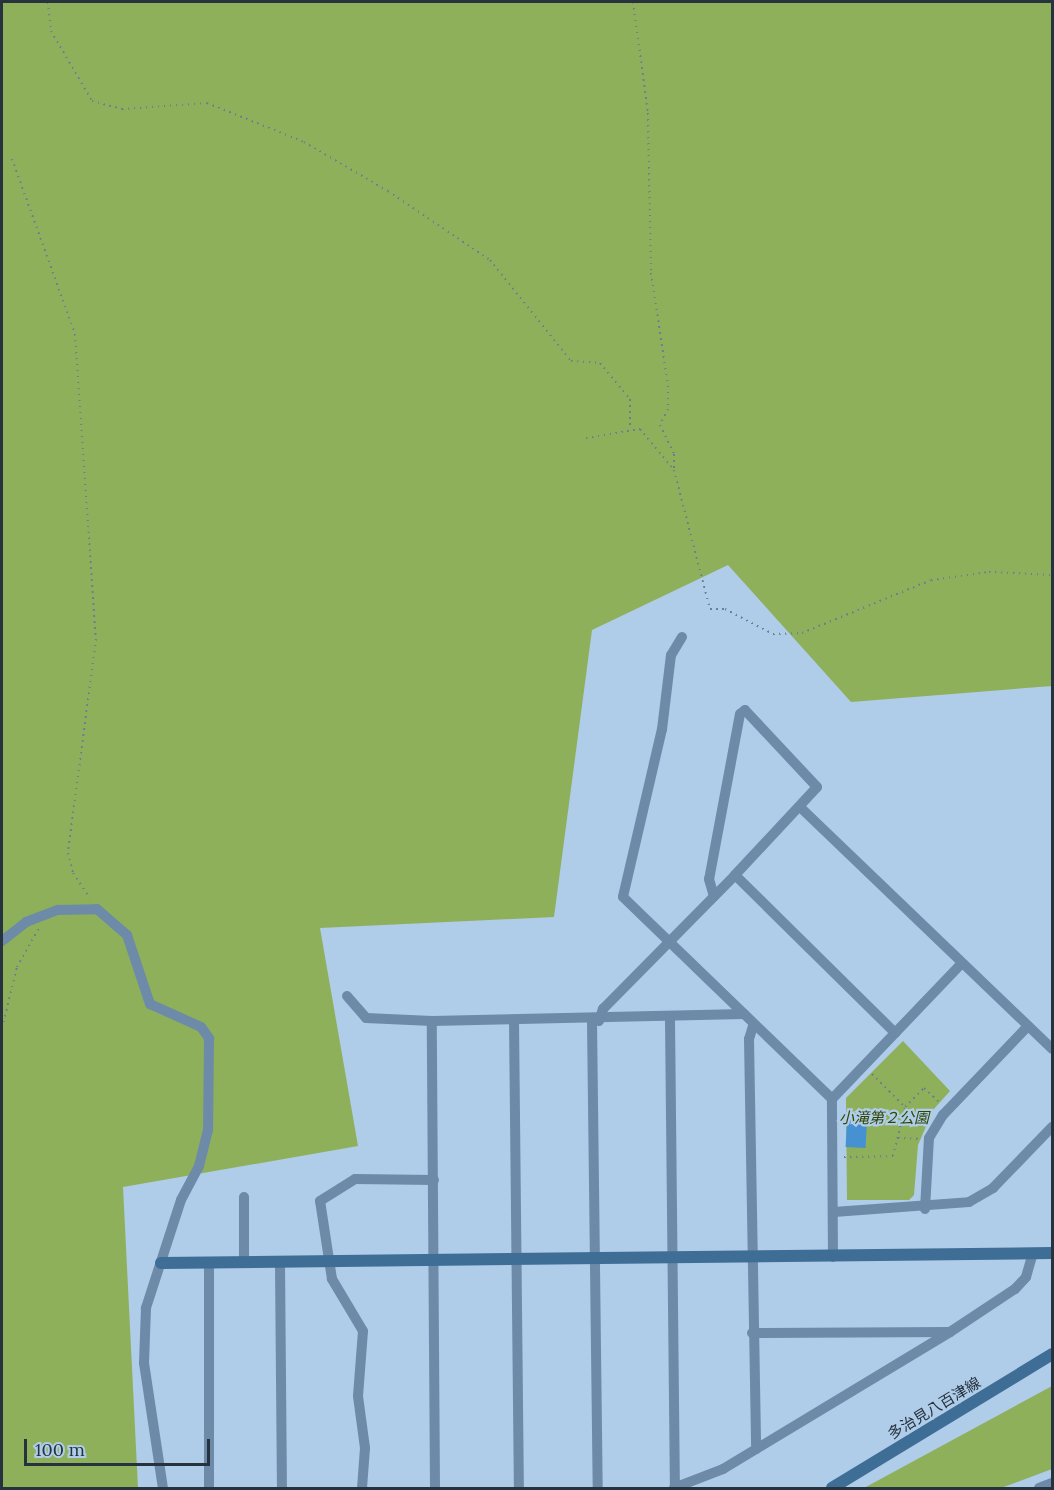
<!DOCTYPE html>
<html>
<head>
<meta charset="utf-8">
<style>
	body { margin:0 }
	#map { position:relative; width:1054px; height:1490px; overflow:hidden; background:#afcce9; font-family:Lora,"Noto Sans JP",serif }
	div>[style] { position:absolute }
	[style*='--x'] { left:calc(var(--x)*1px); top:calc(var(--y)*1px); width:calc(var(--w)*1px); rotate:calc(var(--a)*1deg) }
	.green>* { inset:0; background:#8eb05a }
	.building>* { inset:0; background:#4691d2; transform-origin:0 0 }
	.path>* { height:2px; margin-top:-1px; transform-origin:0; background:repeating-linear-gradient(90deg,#6b7f93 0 1.5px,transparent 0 6px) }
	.street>* { height:10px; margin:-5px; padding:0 5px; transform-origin:5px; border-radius:5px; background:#6d8ba8 }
	.secondary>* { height:12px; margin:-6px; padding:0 6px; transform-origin:6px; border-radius:6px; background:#3e6d96 }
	span { translate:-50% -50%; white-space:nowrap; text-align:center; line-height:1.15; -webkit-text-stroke:4.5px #afcce9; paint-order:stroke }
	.park-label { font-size:15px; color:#314602; font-style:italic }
	.street-label { font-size:15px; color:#26323d }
	.frame { position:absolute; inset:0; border:3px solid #26323d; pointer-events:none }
	.scale { position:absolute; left:24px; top:1439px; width:186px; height:27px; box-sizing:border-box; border:3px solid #26323d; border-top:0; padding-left:8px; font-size:18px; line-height:21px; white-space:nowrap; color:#26323d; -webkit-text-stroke:4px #afcce9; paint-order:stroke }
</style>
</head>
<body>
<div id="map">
	<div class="green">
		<i style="clip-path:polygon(2px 2px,1052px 2px,1052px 686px,851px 702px,728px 565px,592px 630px,554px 917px,320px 928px,358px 1146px,123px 1187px,138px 1488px,2px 1488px)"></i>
		<i style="clip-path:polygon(903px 1041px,950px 1091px,933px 1110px,918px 1145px,914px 1195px,909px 1200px,847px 1200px,846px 1098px)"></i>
		<i style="clip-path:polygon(1052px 1386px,1052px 1469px,1001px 1488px,864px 1488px)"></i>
	</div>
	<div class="building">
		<i style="left:847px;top:1120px;width:20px;height:27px;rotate:3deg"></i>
	</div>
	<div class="path">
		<i style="--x:48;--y:2;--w:29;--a:84"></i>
		<i style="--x:51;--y:31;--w:81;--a:59.6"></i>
		<i style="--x:92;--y:101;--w:31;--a:15"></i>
		<i style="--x:122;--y:109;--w:85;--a:-4"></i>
		<i style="--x:207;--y:103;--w:105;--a:21.9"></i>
		<i style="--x:304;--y:142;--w:97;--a:30.3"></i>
		<i style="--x:388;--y:191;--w:123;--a:34.1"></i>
		<i style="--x:490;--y:260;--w:129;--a:51.3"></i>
		<i style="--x:571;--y:361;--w:29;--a:4"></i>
		<i style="--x:600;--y:363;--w:47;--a:50.2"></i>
		<i style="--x:630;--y:399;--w:28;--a:90"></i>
		<i style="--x:633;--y:2;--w:112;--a:82.3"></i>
		<i style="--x:648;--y:113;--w:160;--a:88.9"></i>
		<i style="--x:651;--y:273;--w:114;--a:81.4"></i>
		<i style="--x:668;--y:386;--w:23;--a:90"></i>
		<i style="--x:668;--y:409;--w:18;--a:117"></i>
		<i style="--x:660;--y:425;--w:32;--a:64"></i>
		<i style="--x:674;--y:454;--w:16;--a:90"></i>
		<i style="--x:12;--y:159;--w:186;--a:70.2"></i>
		<i style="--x:75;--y:334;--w:306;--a:86.1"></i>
		<i style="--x:96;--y:639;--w:216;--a:97.5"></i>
		<i style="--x:68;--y:853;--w:21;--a:76"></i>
		<i style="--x:73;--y:873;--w:30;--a:56"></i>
		<i style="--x:586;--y:438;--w:55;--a:-9.5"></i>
		<i style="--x:640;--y:429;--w:53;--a:50.3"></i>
		<i style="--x:674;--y:470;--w:144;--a:75.5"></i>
		<i style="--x:710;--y:609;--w:15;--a:0"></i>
		<i style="--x:725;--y:609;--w:54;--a:27.5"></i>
		<i style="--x:773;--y:634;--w:29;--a:-2"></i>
		<i style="--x:802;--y:633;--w:139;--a:-22.3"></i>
		<i style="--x:931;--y:580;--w:59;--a:-7.9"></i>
		<i style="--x:989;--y:572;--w:63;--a:2.7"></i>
		<i style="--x:2;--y:1028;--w:63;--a:-76.2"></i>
		<i style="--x:17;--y:967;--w:45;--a:-60.6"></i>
		<i style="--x:872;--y:1074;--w:47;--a:45"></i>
		<i style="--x:905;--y:1107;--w:27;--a:-45"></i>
		<i style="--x:924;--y:1088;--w:22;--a:43"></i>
		<i style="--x:898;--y:1138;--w:21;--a:3"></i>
		<i style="--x:844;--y:1157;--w:49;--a:-1.2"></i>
		<i style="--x:893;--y:1156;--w:50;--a:-76.2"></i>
	</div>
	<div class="street">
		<i style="--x:682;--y:637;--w:21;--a:121"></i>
		<i style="--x:671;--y:655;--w:75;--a:96.9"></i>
		<i style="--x:662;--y:729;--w:172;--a:103.1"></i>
		<i style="--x:623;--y:897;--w:291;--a:44"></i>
		<i style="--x:801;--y:808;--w:348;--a:43.8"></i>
		<i style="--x:735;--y:875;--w:225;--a:44.6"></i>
		<i style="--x:2;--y:941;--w:31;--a:-38"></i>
		<i style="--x:26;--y:922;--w:34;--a:-21"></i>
		<i style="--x:58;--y:910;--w:39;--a:-1"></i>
		<i style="--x:97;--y:909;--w:40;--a:41"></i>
		<i style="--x:127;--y:935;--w:73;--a:71.6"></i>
		<i style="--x:150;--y:1004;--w:56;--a:24.3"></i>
		<i style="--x:201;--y:1027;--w:14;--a:54"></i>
		<i style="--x:209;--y:1038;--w:92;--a:90.6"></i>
		<i style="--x:208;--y:1130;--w:37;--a:104"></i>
		<i style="--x:199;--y:1166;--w:38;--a:118"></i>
		<i style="--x:181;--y:1200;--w:114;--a:108"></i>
		<i style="--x:146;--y:1308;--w:55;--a:92.1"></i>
		<i style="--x:144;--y:1363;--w:126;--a:81.4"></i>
		<i style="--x:347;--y:996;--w:29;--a:49"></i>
		<i style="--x:366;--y:1018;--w:66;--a:2.6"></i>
		<i style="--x:670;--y:1019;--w:469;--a:89.4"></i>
		<i style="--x:514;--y:1021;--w:467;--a:89.4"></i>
		<i style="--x:592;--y:1021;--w:467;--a:89.3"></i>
		<i style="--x:599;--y:1021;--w:13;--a:-72"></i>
		<i style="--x:603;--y:1009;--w:188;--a:-45.4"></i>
		<i style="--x:735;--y:875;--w:120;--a:-47"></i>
		<i style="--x:817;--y:787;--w:105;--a:-133.1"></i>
		<i style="--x:745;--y:710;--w:6;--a:141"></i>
		<i style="--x:740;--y:714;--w:168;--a:100.6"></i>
		<i style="--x:709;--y:879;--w:18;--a:74"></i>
		<i style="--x:753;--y:1026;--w:14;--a:107"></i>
		<i style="--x:749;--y:1039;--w:410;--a:89"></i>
		<i style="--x:925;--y:1209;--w:71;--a:-86.8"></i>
		<i style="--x:929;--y:1138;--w:27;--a:-59"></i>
		<i style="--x:943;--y:1115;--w:123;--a:-46.3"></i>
		<i style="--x:834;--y:1212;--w:135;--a:-4.2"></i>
		<i style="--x:969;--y:1202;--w:28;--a:-30"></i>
		<i style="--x:993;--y:1188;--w:85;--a:-46"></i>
		<i style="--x:833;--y:1257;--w:158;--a:-90.4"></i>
		<i style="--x:832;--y:1099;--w:188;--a:-46.3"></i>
		<i style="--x:244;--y:1263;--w:66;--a:-90"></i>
		<i style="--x:209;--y:1264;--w:224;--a:90"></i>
		<i style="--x:280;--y:1264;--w:224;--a:89.5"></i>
		<i style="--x:752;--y:1333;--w:198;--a:-0.3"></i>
		<i style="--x:362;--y:1488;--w:40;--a:-85.7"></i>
		<i style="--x:365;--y:1448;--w:52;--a:-97.7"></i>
		<i style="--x:358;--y:1396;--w:65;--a:-85.6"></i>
		<i style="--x:363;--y:1331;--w:61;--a:-120.8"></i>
		<i style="--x:332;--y:1279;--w:79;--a:-98.7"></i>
		<i style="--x:320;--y:1201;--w:41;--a:-32.2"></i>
		<i style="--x:355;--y:1179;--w:79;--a:0.7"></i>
		<i style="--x:435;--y:1488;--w:467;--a:-90.4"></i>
		<i style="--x:432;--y:1021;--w:312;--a:-1.3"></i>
		<i style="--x:674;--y:1488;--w:53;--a:-21.2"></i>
		<i style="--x:723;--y:1469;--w:265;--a:-31.1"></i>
		<i style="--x:950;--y:1332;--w:78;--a:-33.5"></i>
		<i style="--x:1015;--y:1289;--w:16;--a:-47"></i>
		<i style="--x:1026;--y:1277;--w:22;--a:-74"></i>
		<i style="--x:1039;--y:1488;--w:14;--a:-21"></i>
	</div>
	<div class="secondary">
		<i style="--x:161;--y:1263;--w:891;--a:-0.64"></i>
		<i style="--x:832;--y:1488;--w:258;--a:-31.3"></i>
	</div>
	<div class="park-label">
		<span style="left:884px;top:1118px">小滝第２公園</span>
	</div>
	<div class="street-label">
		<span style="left:934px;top:1408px;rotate:-31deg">多治見八百津線</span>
	</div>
	<div class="frame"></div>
	<div class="scale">100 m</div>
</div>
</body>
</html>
